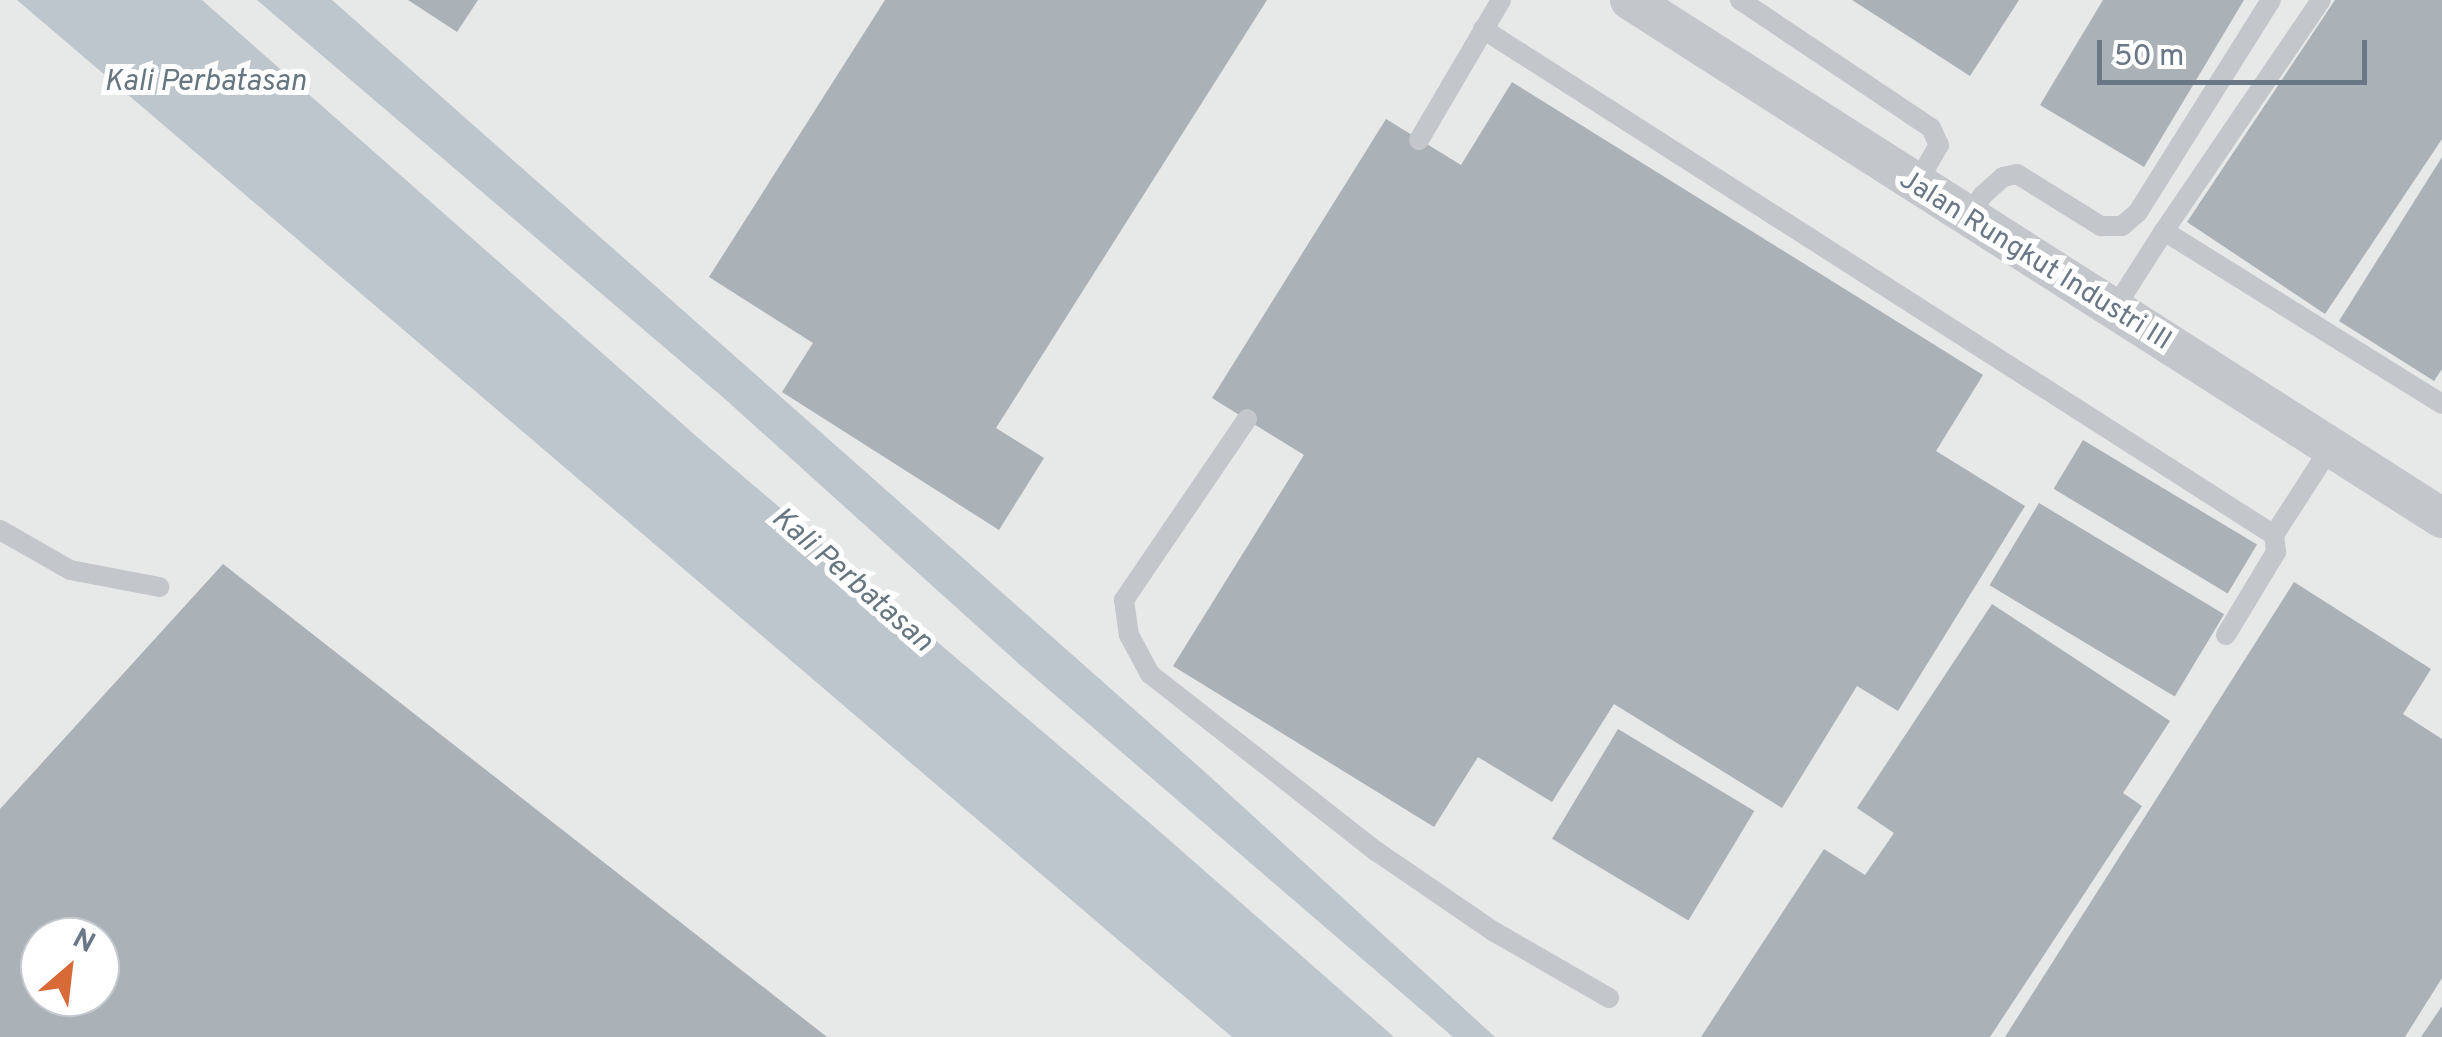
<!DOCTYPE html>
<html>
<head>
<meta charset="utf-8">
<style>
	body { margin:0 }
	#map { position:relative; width:2442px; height:1037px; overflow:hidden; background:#f9f9f7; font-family:Overpass,sans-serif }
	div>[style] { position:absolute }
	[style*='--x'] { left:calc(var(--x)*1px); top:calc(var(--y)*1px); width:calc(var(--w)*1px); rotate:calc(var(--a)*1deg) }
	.built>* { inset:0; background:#e7e8e8 }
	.water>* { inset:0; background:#bdc6cc }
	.building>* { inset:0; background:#aab1b7; transform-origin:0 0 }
	.lane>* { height:20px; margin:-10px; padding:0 10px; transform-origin:10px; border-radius:10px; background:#c3c6ca }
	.street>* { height:40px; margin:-20px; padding:0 20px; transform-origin:20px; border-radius:20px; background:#c3c6ca }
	span { translate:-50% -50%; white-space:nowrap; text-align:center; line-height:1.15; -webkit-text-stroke:10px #fff; paint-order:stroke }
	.street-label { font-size:28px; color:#6a7786 }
	.water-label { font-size:30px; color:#667781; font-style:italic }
	.north { position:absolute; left:20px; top:917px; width:100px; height:100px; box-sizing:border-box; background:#fff; border:2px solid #c3c9cf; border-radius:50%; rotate:28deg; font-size:28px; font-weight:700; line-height:40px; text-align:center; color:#6a7786 }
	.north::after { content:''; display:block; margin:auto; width:35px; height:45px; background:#d86a38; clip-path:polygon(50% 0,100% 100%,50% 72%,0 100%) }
	.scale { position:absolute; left:2097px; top:40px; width:270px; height:45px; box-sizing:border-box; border:5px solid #6a7786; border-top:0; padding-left:12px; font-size:30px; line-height:35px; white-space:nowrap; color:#6a7786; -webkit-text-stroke:8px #fff; paint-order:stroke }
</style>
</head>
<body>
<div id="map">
	<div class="built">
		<i style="clip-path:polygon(evenodd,0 0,2442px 0,2442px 1037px,0 1037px,0 0,40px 937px,100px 937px,100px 997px,40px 997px,40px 937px)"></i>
	</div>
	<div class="water">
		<i style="clip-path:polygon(17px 0,202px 0,704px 443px,1151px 824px,1394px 1037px,1232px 1037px)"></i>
		<i style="clip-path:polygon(257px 0,332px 0,1206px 773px,1495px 1037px,1453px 1037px,1019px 664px,725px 399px)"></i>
	</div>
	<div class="building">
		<i style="clip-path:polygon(408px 0,478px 0,457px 32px)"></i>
		<i style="clip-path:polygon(885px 0,1267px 0,996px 428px,1044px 458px,999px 530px,782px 392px,813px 343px,709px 277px)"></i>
		<i style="clip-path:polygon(1852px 0,2019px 0,1970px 76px)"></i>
		<i style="clip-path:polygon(2103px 0,2244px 0,2144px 167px,2040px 105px)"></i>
		<i style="clip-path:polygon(2335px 0,2442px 0,2442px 139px,2325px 314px,2187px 222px)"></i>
		<i style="clip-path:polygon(1512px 82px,1983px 375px,1936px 451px,2025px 506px,1898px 711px,1857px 686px,1782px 808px,1614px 704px,1552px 802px,1478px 757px,1434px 827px,1173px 666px,1304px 455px,1212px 398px,1386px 119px,1461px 165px)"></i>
		<i style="clip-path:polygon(2442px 157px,2442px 369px,2434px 381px,2339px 321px)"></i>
		<i style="left:2083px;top:440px;width:203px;height:57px;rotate:31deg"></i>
		<i style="left:2039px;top:503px;width:216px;height:96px;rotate:31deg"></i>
		<i style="clip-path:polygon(evenodd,223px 564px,827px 1037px,0 1037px,0 809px,223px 564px,40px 937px,100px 937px,100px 997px,40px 997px,40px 937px)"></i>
		<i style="clip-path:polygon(2294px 582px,2431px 669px,2403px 714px,2442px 739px,2442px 978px,2405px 1037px,2005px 1037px)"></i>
		<i style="clip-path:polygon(1992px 604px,2170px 721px,2123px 793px,2142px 806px,1990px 1037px,1701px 1037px,1824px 849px,1865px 875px,1894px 833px,1857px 808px)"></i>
		<i style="left:1618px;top:729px;width:159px;height:128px;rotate:31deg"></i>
		<i style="clip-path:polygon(2442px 1006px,2442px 1037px,2421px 1037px)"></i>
	</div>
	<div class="lane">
		<i style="--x:1740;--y:0;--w:230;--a:33.8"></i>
		<i style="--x:1931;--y:128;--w:19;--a:65"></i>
		<i style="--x:1939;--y:145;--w:48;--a:120.3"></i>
		<i style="--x:1483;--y:29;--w:939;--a:32.61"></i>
		<i style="--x:2274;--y:535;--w:17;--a:83"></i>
		<i style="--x:2276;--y:552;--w:97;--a:121.1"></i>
		<i style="--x:1419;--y:140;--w:162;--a:-59.6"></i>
		<i style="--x:1966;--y:219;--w:29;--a:-55"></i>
		<i style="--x:1983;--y:195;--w:27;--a:-42"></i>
		<i style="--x:2003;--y:177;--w:14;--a:-12"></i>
		<i style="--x:2017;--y:174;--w:99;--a:31.8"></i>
		<i style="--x:2101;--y:226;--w:21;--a:0"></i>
		<i style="--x:2122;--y:226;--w:21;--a:-41"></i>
		<i style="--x:2138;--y:212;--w:250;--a:-57.9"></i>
		<i style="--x:2164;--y:231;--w:279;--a:-55.8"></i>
		<i style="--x:2113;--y:311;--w:95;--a:-57.5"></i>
		<i style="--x:2164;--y:231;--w:327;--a:31.9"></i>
		<i style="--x:1247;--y:419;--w:219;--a:124.2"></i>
		<i style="--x:1124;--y:600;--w:35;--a:82"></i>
		<i style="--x:1129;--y:635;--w:44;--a:61.7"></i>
		<i style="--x:1150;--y:674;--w:287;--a:38.1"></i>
		<i style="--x:1376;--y:851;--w:142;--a:34.4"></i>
		<i style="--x:1493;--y:931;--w:134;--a:30"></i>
		<i style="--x:0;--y:530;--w:81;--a:29.7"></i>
		<i style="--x:70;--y:570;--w:91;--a:10.8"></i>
		<i style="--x:2274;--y:535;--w:103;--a:-57.2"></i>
	</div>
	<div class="street">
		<i style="--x:1630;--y:0;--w:963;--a:32.54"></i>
	</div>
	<div class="street-label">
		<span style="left:2035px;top:261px;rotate:32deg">Jalan Rungkut Industri III</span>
	</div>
	<div class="water-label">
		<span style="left:205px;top:83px">Kali Perbatasan</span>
		<span style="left:851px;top:581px;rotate:41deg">Kali Perbatasan</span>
	</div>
	<div class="north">N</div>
	<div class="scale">50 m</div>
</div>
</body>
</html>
